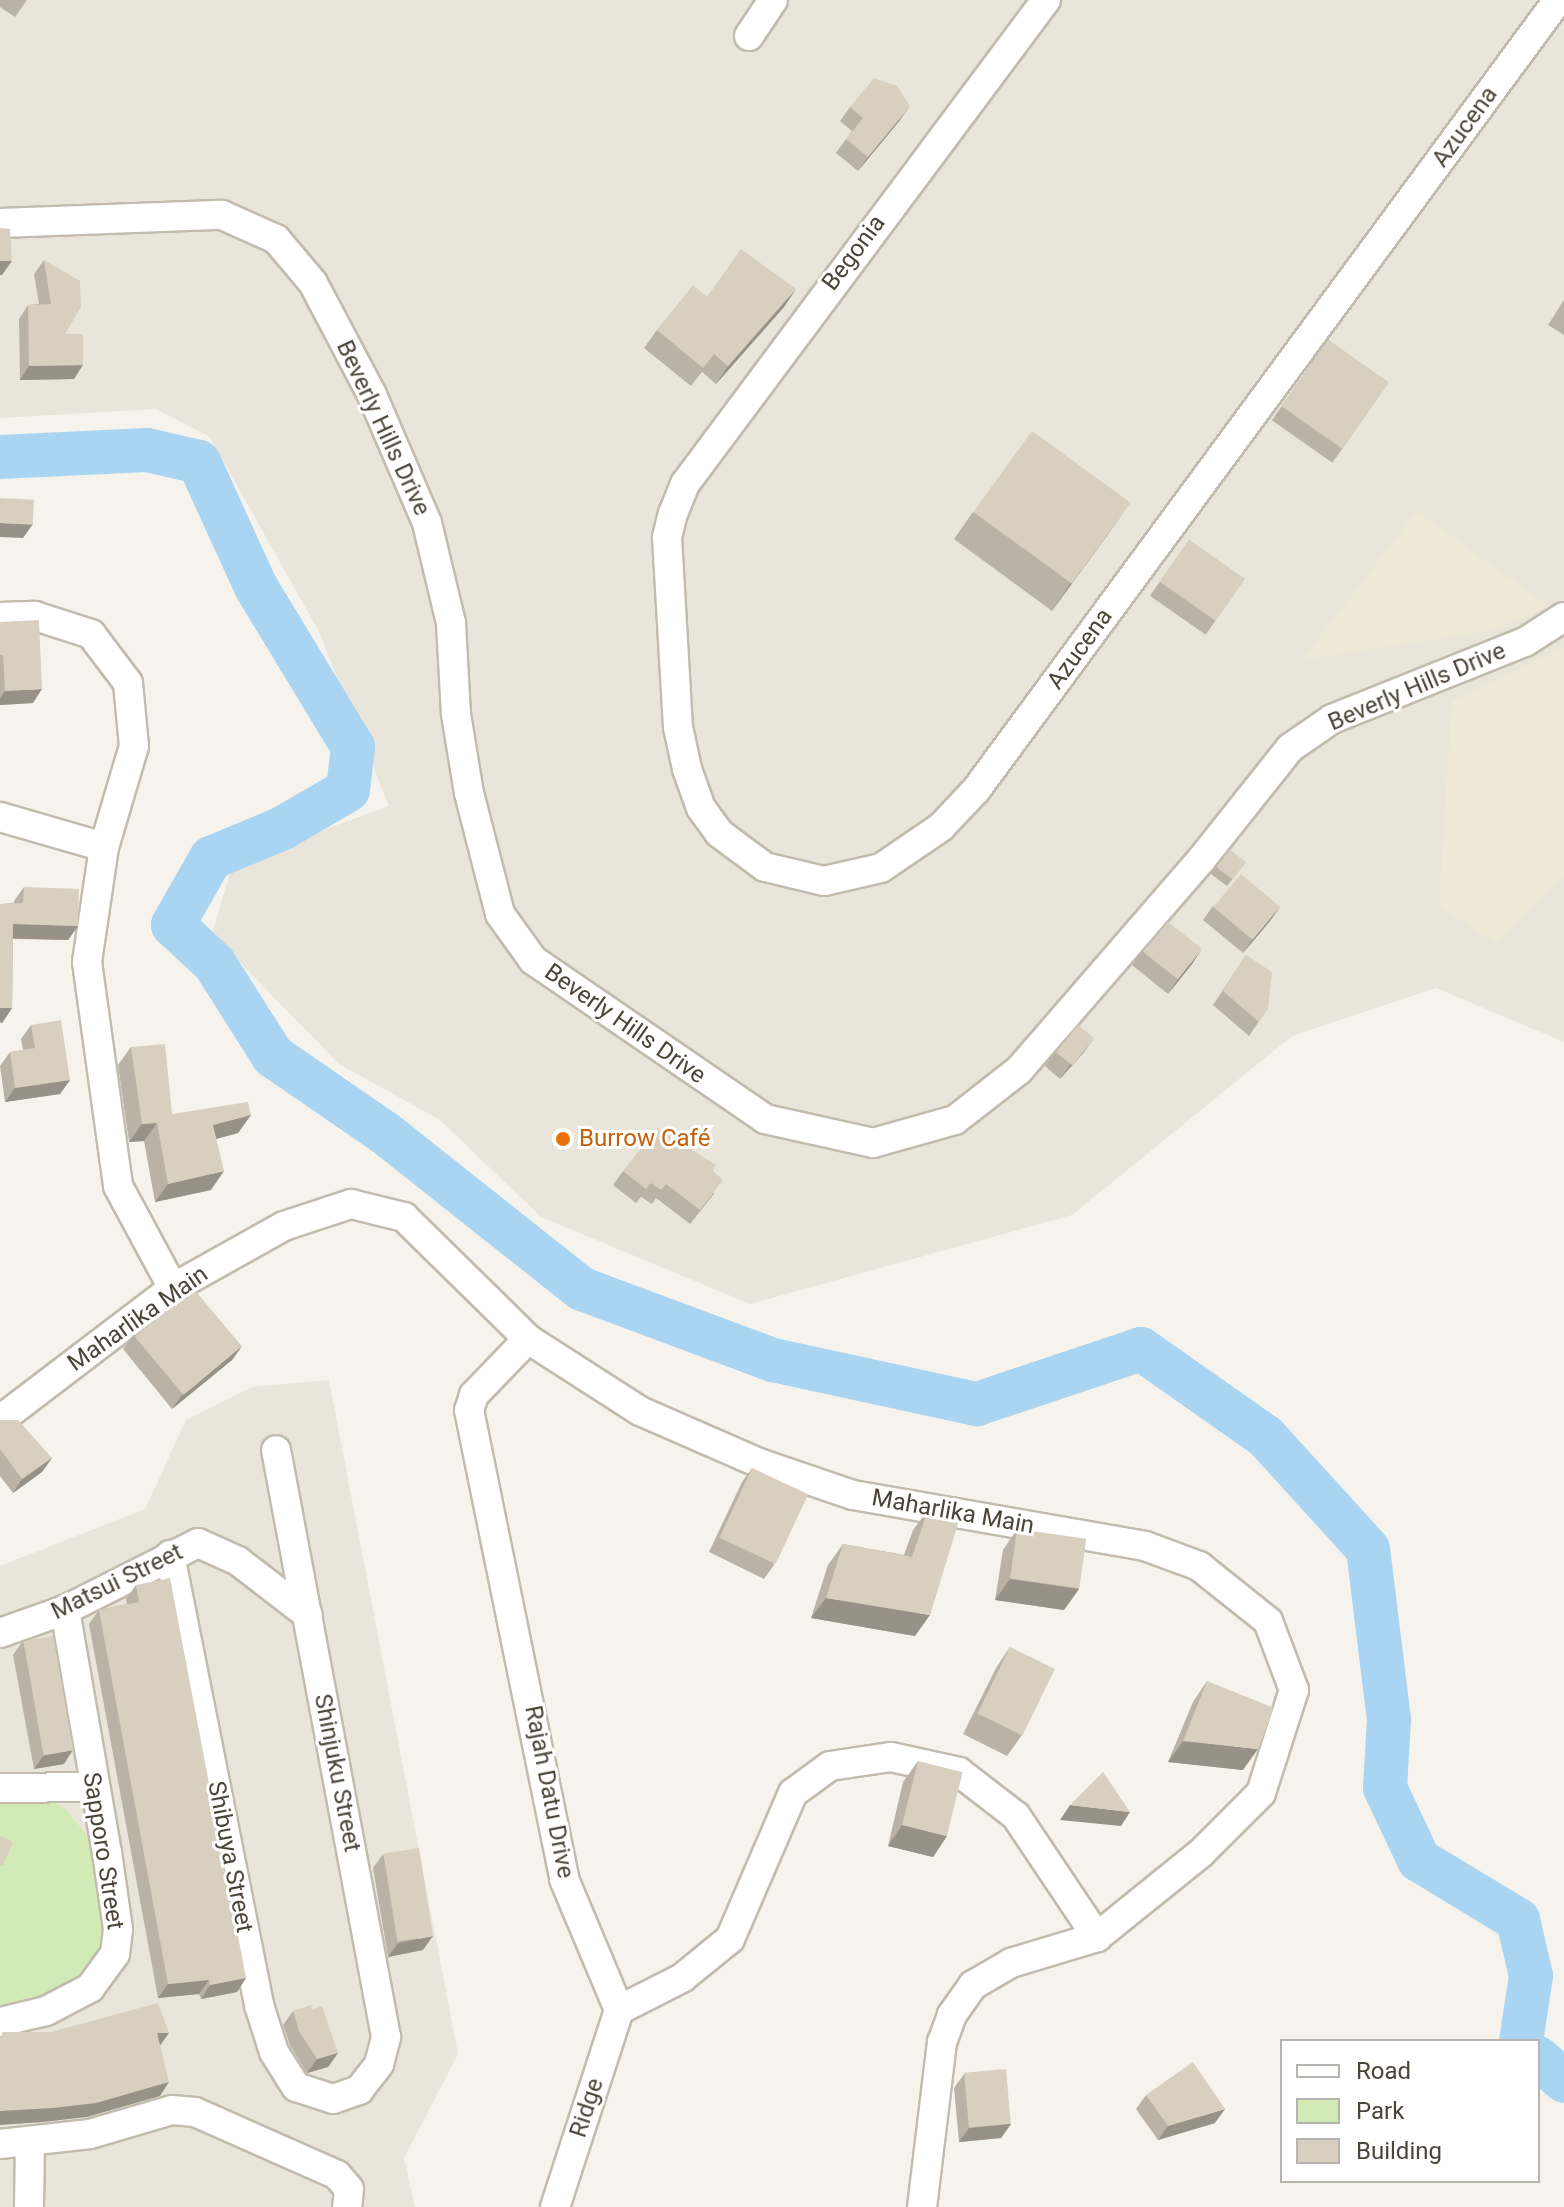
<!DOCTYPE html>
<html>
<head>
<meta charset="utf-8">
<style>
	body { margin:0 }
	#map { position:relative; width:1564px; height:2207px; overflow:hidden; background:#f6f3ec; font-family:Roboto,sans-serif }
	div>[style] { position:absolute }
	[style*='--x'] { left:calc(var(--x)*1px); top:calc(var(--y)*1px); width:calc(var(--w)*1px); rotate:calc(var(--a)*1deg) }
	.residential>* { inset:0; background:#eae5da }
	.education>* { inset:0; background:#efe8d6 }
	.green>* { inset:0; background:#d2eab5 }
	.river>* { height:44px; margin:-22px; padding:0 22px; transform-origin:22px; border-radius:22px; background:#a9d4f2 }
	.roads { filter:drop-shadow(2px 0 #c2bbae) drop-shadow(-2px 0 #c2bbae) drop-shadow(0 2px #c2bbae) drop-shadow(0 -2px #c2bbae) }
	.minor>* { height:28px; margin:-14px; padding:0 14px; transform-origin:14px; border-radius:14px; background:#fff }
	.wall>* { inset:0; background:#bab2a6; transform-origin:0 0 }
	.shaded-wall>* { inset:0; background:#979187 }
	.building>* { inset:0; background:#d8cfc1; transform-origin:0 0 }
	.dots>* { width:22px; height:22px; translate:-50% -50%; box-sizing:border-box; border:4px solid #fff; border-radius:50% }
	span { translate:-50% -50%; white-space:nowrap; text-align:center; line-height:1.15; -webkit-text-stroke:6px #fff; paint-order:stroke }
	.street-label { font-size:24px; color:#4b4439 }
	.food-label { font-size:24px; color:#c56008 }
	.left { translate:0 -50%; text-align:left }
	.legend { position:absolute; left:1280px; top:2039px; width:260px; height:144px; box-sizing:border-box; background:#fff; border:2px solid #b7b4b0; margin:0; padding:10px 14px; list-style:none; font-size:24px; color:#4b4439 }
	.legend li { display:flex; align-items:center; gap:16px; height:40px }
	.legend b { width:40px; border:2px solid #b7b4b0 }
</style>
</head>
<body>
<div id="map">
	<div class="residential">
		<i style="clip-path:polygon(0 0,1564px 0,1564px 1042px,1436px 988px,1292px 1036px,1072px 1215px,750px 1304px,541px 1217px,440px 1120px,339px 1064px,212px 934px,233px 863px,389px 806px,319px 632px,210px 437px,156px 409px,0 418px)"></i>
		<i style="clip-path:polygon(329px 1380px,458px 2054px,404px 2158px,415px 2207px,0 2207px,0 1566px,145px 1509px,186px 1420px,252px 1387px)"></i>
	</div>
	<div class="education">
		<i style="clip-path:polygon(1417px 511px,1548px 606px,1494px 630px,1302px 660px)"></i>
		<i style="clip-path:polygon(1564px 647px,1564px 876px,1496px 943px,1439px 906px,1452px 701px)"></i>
	</div>
	<div class="green">
		<i style="clip-path:polygon(47px 1798px,66px 1809px,91px 1841px,102px 1919px,100px 1948px,90px 1967px,70px 1982px,38px 1998px,0 2006px,0 1800px)"></i>
	</div>
	<div class="river">
		<i style="--x:0;--y:457;--w:147;--a:-2.7"></i>
		<i style="--x:147;--y:450;--w:53;--a:13"></i>
		<i style="--x:199;--y:462;--w:137;--a:65.5"></i>
		<i style="--x:256;--y:587;--w:187;--a:58.8"></i>
		<i style="--x:353;--y:747;--w:43;--a:96.6"></i>
		<i style="--x:348;--y:790;--w:75;--a:149.7"></i>
		<i style="--x:283;--y:828;--w:78;--a:157.4"></i>
		<i style="--x:211;--y:858;--w:77;--a:119.6"></i>
		<i style="--x:173;--y:925;--w:56;--a:42.8"></i>
		<i style="--x:214;--y:963;--w:110;--a:57.6"></i>
		<i style="--x:273;--y:1056;--w:136;--a:34.5"></i>
		<i style="--x:385;--y:1133;--w:251;--a:38.4"></i>
		<i style="--x:582;--y:1289;--w:204;--a:20.4"></i>
		<i style="--x:773;--y:1360;--w:209;--a:12.2"></i>
		<i style="--x:977;--y:1404;--w:173;--a:-18.5"></i>
		<i style="--x:1141;--y:1349;--w:153;--a:35.1"></i>
		<i style="--x:1266;--y:1437;--w:151;--a:47.7"></i>
		<i style="--x:1368;--y:1549;--w:171;--a:83"></i>
		<i style="--x:1389;--y:1719;--w:69;--a:93.3"></i>
		<i style="--x:1385;--y:1788;--w:80;--a:64.7"></i>
		<i style="--x:1419;--y:1860;--w:116;--a:31.2"></i>
		<i style="--x:1518;--y:1920;--w:57;--a:76.9"></i>
		<i style="--x:1531;--y:1976;--w:66;--a:98.7"></i>
		<i style="--x:1538;--y:2058;--w:35;--a:41"></i>
	</div>
	<div class="roads">
		<div class="minor">
			<i style="--x:1046;--y:0;--w:604;--a:126.72"></i>
			<i style="--x:685;--y:484;--w:31;--a:112"></i>
			<i style="--x:673;--y:513;--w:25;--a:104"></i>
			<i style="--x:667;--y:537;--w:190;--a:86.7"></i>
			<i style="--x:678;--y:727;--w:43;--a:77.9"></i>
			<i style="--x:687;--y:769;--w:41;--a:70.3"></i>
			<i style="--x:701;--y:808;--w:31;--a:54"></i>
			<i style="--x:719;--y:833;--w:57;--a:36.5"></i>
			<i style="--x:765;--y:867;--w:61;--a:13.3"></i>
			<i style="--x:824;--y:881;--w:58;--a:-12.8"></i>
			<i style="--x:881;--y:868;--w:73;--a:-34.3"></i>
			<i style="--x:941;--y:827;--w:51;--a:-46.6"></i>
			<i style="--x:976;--y:790;--w:981;--a:-53.62"></i>
			<i style="--x:749;--y:36;--w:43;--a:-56.3"></i>
			<i style="--x:0;--y:223;--w:222;--a:-2.1"></i>
			<i style="--x:222;--y:215;--w:59;--a:24"></i>
			<i style="--x:276;--y:239;--w:57;--a:49.9"></i>
			<i style="--x:313;--y:283;--w:127;--a:62.2"></i>
			<i style="--x:372;--y:395;--w:139;--a:66.7"></i>
			<i style="--x:427;--y:523;--w:103;--a:76.5"></i>
			<i style="--x:451;--y:623;--w:91;--a:86.9"></i>
			<i style="--x:456;--y:714;--w:80;--a:80.7"></i>
			<i style="--x:469;--y:793;--w:125;--a:75.6"></i>
			<i style="--x:500;--y:914;--w:57;--a:54.3"></i>
			<i style="--x:533;--y:960;--w:281;--a:34.4"></i>
			<i style="--x:765;--y:1119;--w:111;--a:12.5"></i>
			<i style="--x:873;--y:1143;--w:85;--a:-15.7"></i>
			<i style="--x:955;--y:1120;--w:81;--a:-38"></i>
			<i style="--x:1019;--y:1070;--w:278;--a:-49.1"></i>
			<i style="--x:1201;--y:860;--w:143;--a:-51.5"></i>
			<i style="--x:1290;--y:748;--w:51;--a:-34.6"></i>
			<i style="--x:1332;--y:719;--w:208;--a:-21.8"></i>
			<i style="--x:1525;--y:642;--w:46;--a:-32.7"></i>
			<i style="--x:0;--y:617;--w:35;--a:-2"></i>
			<i style="--x:35;--y:616;--w:59;--a:17.8"></i>
			<i style="--x:91;--y:634;--w:61;--a:52.9"></i>
			<i style="--x:128;--y:683;--w:63;--a:84.6"></i>
			<i style="--x:134;--y:746;--w:105;--a:106.5"></i>
			<i style="--x:104;--y:847;--w:116;--a:98.4"></i>
			<i style="--x:87;--y:962;--w:226;--a:82.1"></i>
			<i style="--x:118;--y:1186;--w:116;--a:61.7"></i>
			<i style="--x:0;--y:817;--w:108;--a:16.1"></i>
			<i style="--x:528;--y:1339;--w:78;--a:134"></i>
			<i style="--x:474;--y:1395;--w:16;--a:108"></i>
			<i style="--x:469;--y:1410;--w:479;--a:78.5"></i>
			<i style="--x:564;--y:1879;--w:142;--a:67.2"></i>
			<i style="--x:619;--y:2010;--w:71;--a:-26.9"></i>
			<i style="--x:682;--y:1978;--w:62;--a:-39.1"></i>
			<i style="--x:730;--y:1939;--w:159;--a:-66.7"></i>
			<i style="--x:793;--y:1793;--w:46;--a:-36.1"></i>
			<i style="--x:830;--y:1766;--w:62;--a:-8.4"></i>
			<i style="--x:891;--y:1757;--w:70;--a:12.4"></i>
			<i style="--x:959;--y:1772;--w:72;--a:37.7"></i>
			<i style="--x:1016;--y:1816;--w:146;--a:56.2"></i>
			<i style="--x:0;--y:1420;--w:218;--a:-37.3"></i>
			<i style="--x:173;--y:1288;--w:127;--a:-29.2"></i>
			<i style="--x:284;--y:1226;--w:71;--a:-18.2"></i>
			<i style="--x:351;--y:1204;--w:55;--a:13.8"></i>
			<i style="--x:404;--y:1217;--w:174;--a:44.5"></i>
			<i style="--x:528;--y:1339;--w:133;--a:32.7"></i>
			<i style="--x:640;--y:1411;--w:130;--a:23.6"></i>
			<i style="--x:759;--y:1463;--w:99;--a:18.8"></i>
			<i style="--x:853;--y:1495;--w:296;--a:9.9"></i>
			<i style="--x:1145;--y:1546;--w:58;--a:20.3"></i>
			<i style="--x:1199;--y:1566;--w:88;--a:38.6"></i>
			<i style="--x:1268;--y:1621;--w:74;--a:69.4"></i>
			<i style="--x:1294;--y:1690;--w:108;--a:107.8"></i>
			<i style="--x:1261;--y:1793;--w:85;--a:135"></i>
			<i style="--x:1201;--y:1853;--w:134;--a:141.1"></i>
			<i style="--x:1097;--y:1937;--w:90;--a:163.2"></i>
			<i style="--x:1011;--y:1963;--w:44;--a:149.9"></i>
			<i style="--x:973;--y:1985;--w:37;--a:125"></i>
			<i style="--x:952;--y:2015;--w:29;--a:110"></i>
			<i style="--x:942;--y:2042;--w:166;--a:96.9"></i>
			<i style="--x:170;--y:1555;--w:459;--a:78.8"></i>
			<i style="--x:259;--y:2005;--w:49;--a:72.3"></i>
			<i style="--x:274;--y:2052;--w:41;--a:57.8"></i>
			<i style="--x:296;--y:2087;--w:39;--a:18"></i>
			<i style="--x:333;--y:2099;--w:28;--a:-19"></i>
			<i style="--x:359;--y:2090;--w:33;--a:-52"></i>
			<i style="--x:379;--y:2064;--w:28;--a:-75"></i>
			<i style="--x:386;--y:2037;--w:597;--a:-100.61"></i>
			<i style="--x:0;--y:1633;--w:69;--a:-19.5"></i>
			<i style="--x:65;--y:1610;--w:149;--a:-26.7"></i>
			<i style="--x:198;--y:1543;--w:44;--a:24.2"></i>
			<i style="--x:238;--y:1561;--w:88;--a:37.6"></i>
			<i style="--x:0;--y:1788;--w:94;--a:-0.6"></i>
			<i style="--x:0;--y:2022;--w:47;--a:-13.4"></i>
			<i style="--x:46;--y:2011;--w:50;--a:-27.6"></i>
			<i style="--x:90;--y:1988;--w:42;--a:-53.7"></i>
			<i style="--x:115;--y:1954;--w:25;--a:-83"></i>
			<i style="--x:118;--y:1929;--w:77;--a:-98.2"></i>
			<i style="--x:107;--y:1853;--w:247;--a:-99.8"></i>
			<i style="--x:0;--y:2144;--w:91;--a:-6.3"></i>
			<i style="--x:90;--y:2134;--w:85;--a:-16.3"></i>
			<i style="--x:172;--y:2110;--w:23;--a:5"></i>
			<i style="--x:195;--y:2112;--w:155;--a:23.9"></i>
			<i style="--x:337;--y:2175;--w:18;--a:49"></i>
			<i style="--x:349;--y:2189;--w:18;--a:96"></i>
			<i style="--x:29;--y:2207;--w:63;--a:-89.1"></i>
			<i style="--x:555;--y:2207;--w:207;--a:-72"></i>
		</div>
	</div>
	<div class="wall">
		<i style="clip-path:polygon(0 0,27px 0,15px 17px,0 7px)"></i>
		<i style="clip-path:polygon(850px 107px,900px 120px,858px 171px,836px 153px,852px 131px,840px 121px)"></i>
		<i style="clip-path:polygon(44px 260px,65px 334px,74px 379px,20px 380px,19px 319px,28px 305px,39px 304px,34px 274px)"></i>
		<i style="clip-path:polygon(796px 289px,784px 307px,716px 384px,702px 372px,691px 386px,644px 348px,657px 330px,707px 297px)"></i>
		<i style="clip-path:polygon(1564px 300px,1564px 335px,1548px 325px)"></i>
		<i style="left:1328px;top:340px;width:74px;height:98px;rotate:35deg"></i>
		<i style="clip-path:polygon(973px 512px,1111px 530px,1052px 611px,954px 539px)"></i>
		<i style="left:1189px;top:540px;width:68px;height:68px;rotate:35deg"></i>
		<i style="clip-path:polygon(0 622px,33px 703px,0 705px)"></i>
		<i style="clip-path:polygon(1246px 862px,1227px 886px,1211px 874px,1216px 867px)"></i>
		<i style="clip-path:polygon(24px 887px,78px 926px,68px 940px,13px 939px,12px 1008px,2px 1023px,0 1022px,0 904px,14px 903px,14px 901px)"></i>
		<i style="clip-path:polygon(1213px 906px,1280px 907px,1270px 921px,1243px 953px,1203px 920px)"></i>
		<i style="clip-path:polygon(1142px 951px,1192px 964px,1168px 994px,1132px 965px)"></i>
		<i style="clip-path:polygon(1246px 955px,1268px 1008px,1249px 1036px,1213px 1005px)"></i>
		<i style="clip-path:polygon(31px 1025px,70px 1080px,60px 1094px,5px 1102px,0 1066px,10px 1052px,23px 1050px,21px 1039px)"></i>
		<i style="clip-path:polygon(131px 1047px,172px 1114px,251px 1115px,238px 1133px,216px 1139px,211px 1190px,155px 1202px,144px 1141px,129px 1142px,118px 1065px)"></i>
		<i style="clip-path:polygon(1055px 1052px,1084px 1052px,1060px 1079px,1045px 1066px)"></i>
		<i style="clip-path:polygon(623px 1171px,713px 1171px,714px 1194px,690px 1224px,656px 1198px,652px 1204px,641px 1197px,636px 1203px,613px 1185px)"></i>
		<i style="clip-path:polygon(133px 1335px,242px 1346px,232px 1360px,172px 1409px,123px 1349px)"></i>
		<i style="clip-path:polygon(0 1420px,52px 1458px,42px 1472px,13px 1493px,0 1476px)"></i>
		<i style="clip-path:polygon(752px 1468px,774px 1565px,764px 1579px,709px 1552px,742px 1482px)"></i>
		<i style="clip-path:polygon(928px 1510px,915px 1636px,811px 1618px,828px 1565px,843px 1544px,904px 1555px,913px 1530px)"></i>
		<i style="clip-path:polygon(1017px 1529px,1079px 1589px,1064px 1610px,995px 1600px,1003px 1550px)"></i>
		<i style="clip-path:polygon(136px 1585px,246px 1978px,237px 1992px,201px 1999px,199px 1994px,158px 1998px,89px 1624px,99px 1610px,127px 1604px,126px 1599px)"></i>
		<i style="clip-path:polygon(23px 1641px,64px 1764px,34px 1769px,13px 1655px)"></i>
		<i style="clip-path:polygon(1010px 1647px,1022px 1735px,1007px 1756px,963px 1734px,996px 1668px)"></i>
		<i style="clip-path:polygon(1207px 1681px,1243px 1770px,1168px 1762px,1193px 1702px)"></i>
		<i style="clip-path:polygon(918px 1761px,947px 1836px,933px 1857px,888px 1846px,903px 1782px)"></i>
		<i style="clip-path:polygon(383px 1854px,423px 1950px,388px 1957px,373px 1868px)"></i>
		<i style="clip-path:polygon(312px 2010px,338px 2053px,328px 2067px,307px 2073px,290px 2045px,283px 2025px,293px 2011px)"></i>
		<i style="clip-path:polygon(964px 2074px,1011px 2124px,1001px 2138px,959px 2142px,954px 2088px)"></i>
		<i style="clip-path:polygon(1146px 2095px,1215px 2123px,1158px 2140px,1136px 2109px)"></i>
	</div>
	<div class="shaded-wall">
		<i style="clip-path:polygon(910px 106px,900px 120px,858px 171px,868px 157px)"></i>
		<i style="clip-path:polygon(0 261px,12px 261px,2px 275px,0 275px)"></i>
		<i style="clip-path:polygon(796px 289px,784px 307px,716px 384px,728px 366px)"></i>
		<i style="clip-path:polygon(83px 365px,74px 379px,20px 380px,29px 366px)"></i>
		<i style="clip-path:polygon(1130px 503px,1111px 530px,1052px 611px,1071px 583px)"></i>
		<i style="clip-path:polygon(0 523px,33px 524px,23px 538px,0 537px)"></i>
		<i style="clip-path:polygon(42px 689px,33px 703px,0 705px,0 698px,5px 691px)"></i>
		<i style="clip-path:polygon(1280px 907px,1270px 921px,1243px 953px,1253px 939px)"></i>
		<i style="clip-path:polygon(13px 924px,78px 926px,68px 940px,4px 938px)"></i>
		<i style="clip-path:polygon(1202px 949px,1192px 964px,1168px 994px,1177px 980px)"></i>
		<i style="clip-path:polygon(0 1008px,12px 1008px,2px 1023px,0 1022px)"></i>
		<i style="clip-path:polygon(1094px 1038px,1084px 1052px,1060px 1079px,1070px 1065px)"></i>
		<i style="clip-path:polygon(70px 1080px,60px 1094px,5px 1102px,15px 1088px)"></i>
		<i style="clip-path:polygon(251px 1115px,238px 1133px,201px 1143px,213px 1125px)"></i>
		<i style="clip-path:polygon(157px 1123px,144px 1141px,129px 1142px,142px 1124px)"></i>
		<i style="clip-path:polygon(224px 1171px,211px 1190px,155px 1202px,168px 1184px)"></i>
		<i style="clip-path:polygon(242px 1346px,232px 1360px,172px 1409px,182px 1395px)"></i>
		<i style="clip-path:polygon(52px 1458px,42px 1472px,13px 1493px,22px 1479px)"></i>
		<i style="clip-path:polygon(1010px 1579px,1079px 1589px,1064px 1610px,995px 1600px)"></i>
		<i style="clip-path:polygon(826px 1598px,930px 1615px,915px 1636px,811px 1618px)"></i>
		<i style="clip-path:polygon(1183px 1741px,1258px 1749px,1243px 1770px,1168px 1762px)"></i>
		<i style="clip-path:polygon(73px 1750px,64px 1764px,34px 1769px,44px 1755px)"></i>
		<i style="clip-path:polygon(1070px 1805px,1130px 1812px,1121px 1826px,1060px 1820px)"></i>
		<i style="clip-path:polygon(902px 1825px,947px 1836px,933px 1857px,888px 1846px)"></i>
		<i style="clip-path:polygon(433px 1936px,423px 1950px,388px 1957px,398px 1943px)"></i>
		<i style="clip-path:polygon(246px 1978px,237px 1992px,201px 1999px,210px 1985px)"></i>
		<i style="clip-path:polygon(209px 1980px,199px 1994px,158px 1998px,168px 1984px)"></i>
		<i style="clip-path:polygon(157px 2033px,169px 2033px,159px 2047px)"></i>
		<i style="clip-path:polygon(338px 2053px,328px 2067px,307px 2073px,317px 2059px)"></i>
		<i style="clip-path:polygon(169px 2082px,160px 2096px,87px 2117px,43px 2122px,0 2125px,0 2111px)"></i>
		<i style="clip-path:polygon(1225px 2109px,1215px 2123px,1158px 2140px,1168px 2126px)"></i>
		<i style="clip-path:polygon(1011px 2124px,1001px 2138px,959px 2142px,969px 2128px)"></i>
	</div>
	<div class="building">
		<i style="clip-path:polygon(874px 78px,897px 86px,910px 106px,868px 157px,846px 139px,863px 118px,850px 107px)"></i>
		<i style="clip-path:polygon(0 228px,10px 229px,12px 261px,0 261px)"></i>
		<i style="clip-path:polygon(741px 249px,796px 289px,728px 366px,714px 354px,703px 368px,657px 330px,693px 285px,707px 297px)"></i>
		<i style="clip-path:polygon(44px 260px,80px 281px,81px 307px,65px 334px,83px 334px,83px 365px,29px 366px,28px 305px,51px 304px)"></i>
		<i style="left:1328px;top:340px;width:74px;height:81px;rotate:35deg"></i>
		<i style="left:1032px;top:431px;width:122px;height:100px;rotate:36deg"></i>
		<i style="left:0;top:498px;width:34px;height:25px;rotate:3deg"></i>
		<i style="left:1189px;top:540px;width:68px;height:51px;rotate:35deg"></i>
		<i style="clip-path:polygon(39px 620px,42px 689px,5px 691px,3px 655px,0 655px,0 622px)"></i>
		<i style="left:1230px;top:850px;width:20px;height:22px;rotate:37deg"></i>
		<i style="left:1241px;top:874px;width:51px;height:43px;rotate:40deg"></i>
		<i style="clip-path:polygon(24px 887px,79px 889px,78px 926px,13px 924px,12px 1008px,0 1008px,0 904px,23px 903px)"></i>
		<i style="left:1168px;top:922px;width:43px;height:39px;rotate:38deg"></i>
		<i style="clip-path:polygon(1246px 955px,1272px 972px,1268px 1008px,1259px 1022px,1223px 991px)"></i>
		<i style="clip-path:polygon(61px 1020px,70px 1080px,15px 1088px,10px 1052px,35px 1048px,31px 1025px)"></i>
		<i style="left:1078px;top:1025px;width:21px;height:35px;rotate:39deg"></i>
		<i style="clip-path:polygon(165px 1044px,172px 1114px,248px 1102px,251px 1115px,213px 1125px,224px 1171px,168px 1184px,157px 1123px,142px 1124px,131px 1047px)"></i>
		<i style="clip-path:polygon(657px 1128px,716px 1165px,713px 1171px,723px 1180px,700px 1210px,666px 1184px,661px 1190px,651px 1183px,646px 1189px,623px 1171px)"></i>
		<i style="left:193px;top:1288px;width:76px;height:76px;rotate:50deg"></i>
		<i style="clip-path:polygon(0 1420px,18px 1420px,52px 1458px,22px 1479px,0 1449px)"></i>
		<i style="left:752px;top:1468px;width:62px;height:77px;rotate:25deg"></i>
		<i style="clip-path:polygon(928px 1510px,960px 1517px,930px 1615px,826px 1598px,843px 1544px,912px 1557px)"></i>
		<i style="left:1017px;top:1529px;width:70px;height:50px;rotate:8deg"></i>
		<i style="clip-path:polygon(170px 1578px,246px 1978px,210px 1985px,209px 1980px,168px 1984px,99px 1610px,139px 1602px,136px 1585px)"></i>
		<i style="left:53px;top:1636px;width:116px;height:30px;rotate:80deg"></i>
		<i style="left:1010px;top:1647px;width:50px;height:74px;rotate:26deg"></i>
		<i style="clip-path:polygon(1207px 1681px,1274px 1708px,1258px 1749px,1183px 1741px)"></i>
		<i style="left:918px;top:1761px;width:46px;height:66px;rotate:14deg"></i>
		<i style="clip-path:polygon(1103px 1772px,1130px 1812px,1070px 1805px)"></i>
		<i style="clip-path:polygon(0 1836px,13px 1842px,3px 1866px,0 1865px)"></i>
		<i style="left:419px;top:1848px;width:89px;height:36px;rotate:81deg"></i>
		<i style="clip-path:polygon(158px 2003px,169px 2033px,157px 2033px,169px 2082px,96px 2103px,53px 2108px,0 2111px,0 2036px,2px 2037px,2px 2032px,51px 2032px)"></i>
		<i style="clip-path:polygon(311px 2005px,312px 2010px,322px 2006px,338px 2053px,317px 2059px,299px 2031px,293px 2011px)"></i>
		<i style="clip-path:polygon(1193px 2062px,1225px 2109px,1168px 2126px,1146px 2095px)"></i>
		<i style="left:1006px;top:2069px;width:55px;height:42px;rotate:85deg"></i>
	</div>
	<div class="dots">
		<i style="left:563px;top:1139px;background:#e8710a"></i>
	</div>
	<div class="street-label">
		<span style="left:1465px;top:127px;rotate:-54deg">Azucena</span>
		<span style="left:854px;top:253px;rotate:-53deg">Begonia</span>
		<span style="left:383px;top:428px;rotate:65deg">Beverly Hills Drive</span>
		<span style="left:1080px;top:649px;rotate:-54deg">Azucena</span>
		<span style="left:1417px;top:687px;rotate:-23deg">Beverly Hills Drive</span>
		<span style="left:625px;top:1024px;rotate:35deg">Beverly Hills Drive</span>
		<span style="left:138px;top:1319px;rotate:-35deg">Maharlika Main</span>
		<span style="left:953px;top:1512px;rotate:10deg">Maharlika Main</span>
		<span style="left:117px;top:1582px;rotate:-26deg">Matsui Street</span>
		<span style="left:337px;top:1773px;rotate:79deg">Shinjuku Street</span>
		<span style="left:549px;top:1792px;rotate:79deg">Rajah Datu Drive</span>
		<span style="left:103px;top:1851px;rotate:81deg">Sapporo Street</span>
		<span style="left:230px;top:1857px;rotate:79deg">Shibuya Street</span>
		<span style="left:587px;top:2108px;rotate:-72deg">Ridge</span>
	</div>
	<div class="food-label">
		<span class="left" style="left:579px;top:1139px">Burrow Café</span>
	</div>
	<ul class="legend">
	<li><b style="height:10px;background:#fff"></b>Road</li>
	<li><b style="height:22px;background:#d2eab5"></b>Park</li>
	<li><b style="height:22px;background:#d8cfc1"></b>Building</li>
	</ul>
</div>
</body>
</html>
